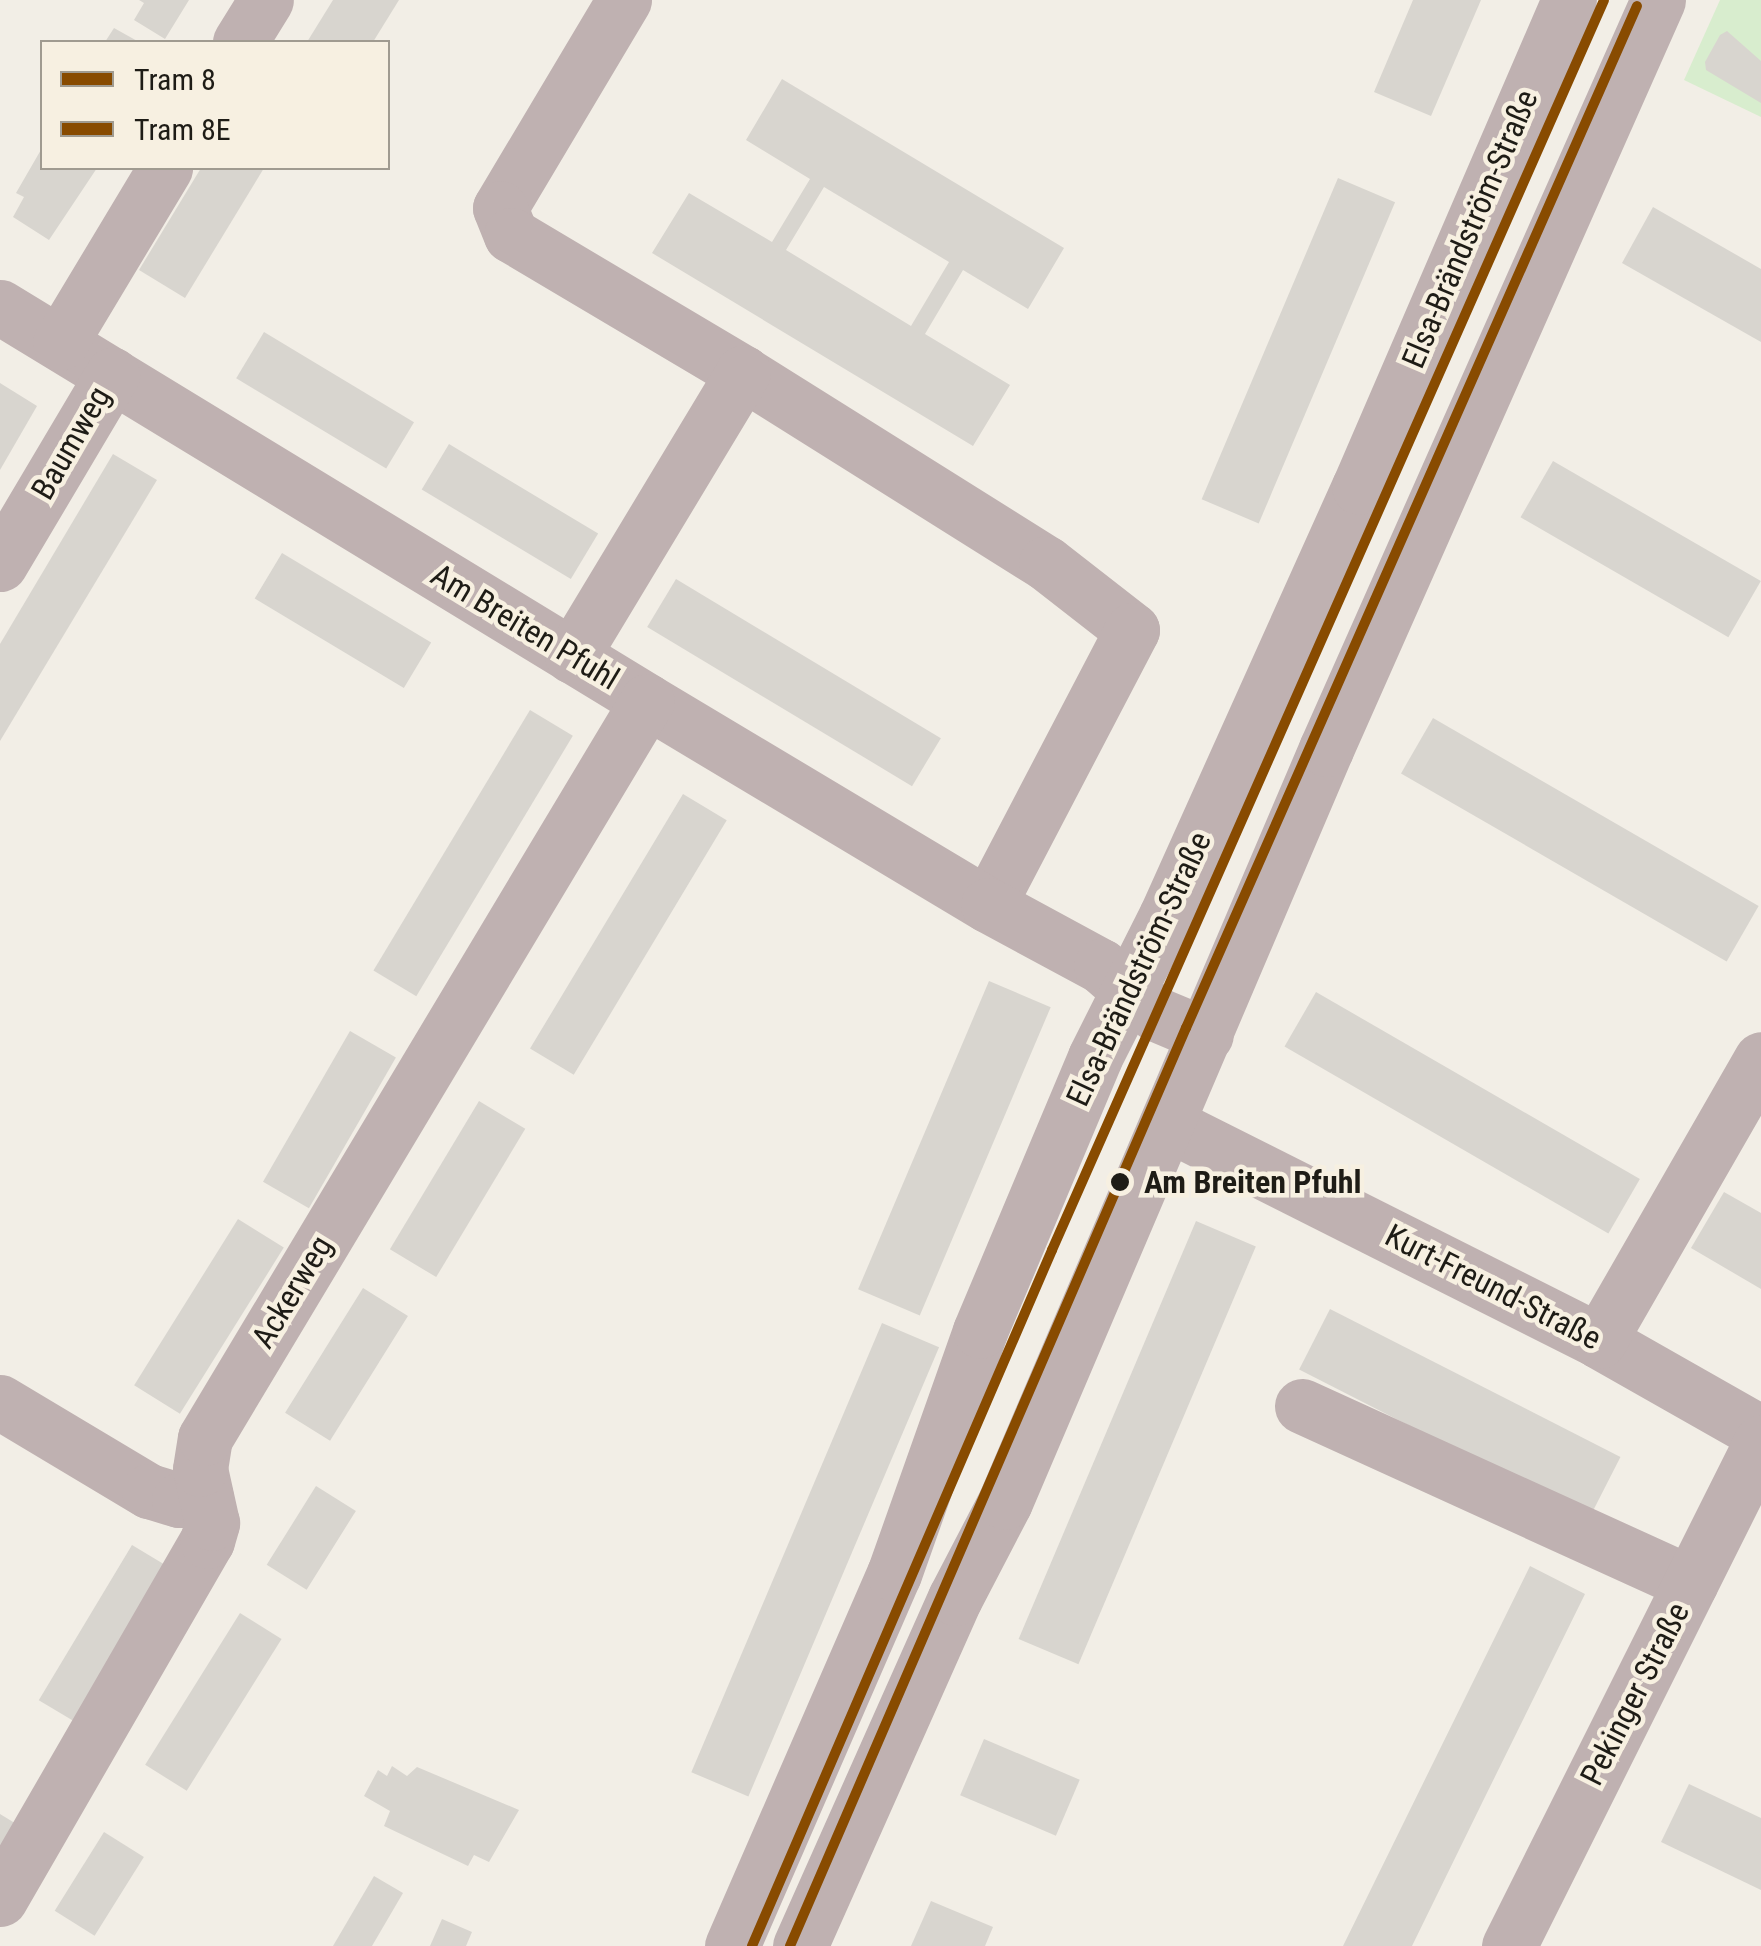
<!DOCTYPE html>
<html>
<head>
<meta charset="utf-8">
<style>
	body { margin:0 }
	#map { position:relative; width:1761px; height:1946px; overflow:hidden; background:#f2eee6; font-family:"Roboto Condensed",sans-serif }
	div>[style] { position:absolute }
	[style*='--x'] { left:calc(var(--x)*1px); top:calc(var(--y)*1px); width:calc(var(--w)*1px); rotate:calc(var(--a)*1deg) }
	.green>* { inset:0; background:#d8edce }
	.building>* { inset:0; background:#d8d5cf; transform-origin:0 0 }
	.minor>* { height:55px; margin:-27.5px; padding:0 27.5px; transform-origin:27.5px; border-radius:27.5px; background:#bfb1b1 }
	.tram-1>* { height:10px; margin:-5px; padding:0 5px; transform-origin:5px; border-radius:5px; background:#884b00 }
	.tram-2>* { height:10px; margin:-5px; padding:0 5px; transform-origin:5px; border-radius:5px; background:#884b00 }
	.dots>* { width:28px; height:28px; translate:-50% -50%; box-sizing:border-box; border:5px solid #f7f0e1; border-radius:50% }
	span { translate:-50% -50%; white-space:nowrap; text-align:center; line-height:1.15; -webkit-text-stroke:9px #f7f0e1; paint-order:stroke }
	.street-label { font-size:32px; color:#1e1c16 }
	.stop-label { font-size:32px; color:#1e1c16; font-weight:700 }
	.left { translate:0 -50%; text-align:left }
	.legend { position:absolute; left:40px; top:40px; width:350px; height:130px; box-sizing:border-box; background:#f7f0e1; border:2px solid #a09b90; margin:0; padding:12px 18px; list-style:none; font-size:30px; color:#1e1c16 }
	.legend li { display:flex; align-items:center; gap:20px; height:50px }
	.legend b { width:50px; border:2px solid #a09b90 }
</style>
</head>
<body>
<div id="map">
	<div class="green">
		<i style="clip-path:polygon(1720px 0,1761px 0,1761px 117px,1684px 80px)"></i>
	</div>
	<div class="building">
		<i style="clip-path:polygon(139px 0,189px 0,165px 39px,134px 20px,144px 3px)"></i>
		<i style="clip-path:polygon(333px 0,399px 0,373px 42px,307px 42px)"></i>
		<i style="clip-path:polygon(1413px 0,1481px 0,1431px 116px,1374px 92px)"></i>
		<i style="clip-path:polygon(114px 28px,139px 42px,105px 42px)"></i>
		<i style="clip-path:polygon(1727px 31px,1761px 61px,1761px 103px,1706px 70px,1705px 62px,1720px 35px)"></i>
		<i style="clip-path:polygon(evenodd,782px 79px,1064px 248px,1028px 309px,963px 270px,925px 334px,1010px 385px,973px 446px,652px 253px,689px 193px,772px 242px,810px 179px,746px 140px,782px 79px,824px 187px,949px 262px,911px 326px,786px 250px,824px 187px)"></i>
		<i style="clip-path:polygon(42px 148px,42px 168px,97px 168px,49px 240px,13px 217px,24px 197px,16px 193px)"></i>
		<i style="clip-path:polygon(201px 168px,264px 168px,185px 298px,139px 270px)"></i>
		<i style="left:1338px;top:178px;width:62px;height:349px;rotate:23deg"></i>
		<i style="clip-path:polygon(1653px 207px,1761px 269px,1761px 342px,1622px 263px)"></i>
		<i style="left:264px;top:332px;width:175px;height:54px;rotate:31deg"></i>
		<i style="clip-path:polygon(0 383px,37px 406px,0 470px)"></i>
		<i style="left:449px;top:444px;width:174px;height:53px;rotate:31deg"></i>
		<i style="clip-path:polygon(113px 454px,157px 480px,0 741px,0 644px)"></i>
		<i style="left:1553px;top:461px;width:240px;height:65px;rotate:30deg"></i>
		<i style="left:282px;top:553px;width:174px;height:53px;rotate:31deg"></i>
		<i style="left:676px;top:579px;width:309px;height:56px;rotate:31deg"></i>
		<i style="left:530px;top:710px;width:50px;height:304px;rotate:31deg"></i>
		<i style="left:1433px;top:718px;width:376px;height:64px;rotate:30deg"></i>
		<i style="left:683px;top:794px;width:51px;height:297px;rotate:31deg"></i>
		<i style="left:989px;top:981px;width:67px;height:335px;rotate:23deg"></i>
		<i style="left:1316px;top:992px;width:374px;height:63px;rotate:30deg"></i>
		<i style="left:350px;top:1031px;width:53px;height:174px;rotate:30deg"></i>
		<i style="left:479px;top:1101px;width:54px;height:173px;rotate:31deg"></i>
		<i style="clip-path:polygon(1724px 1192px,1761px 1213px,1761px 1289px,1691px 1248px)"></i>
		<i style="left:238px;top:1219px;width:54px;height:196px;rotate:32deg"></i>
		<i style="left:1196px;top:1221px;width:65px;height:454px;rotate:23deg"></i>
		<i style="left:363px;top:1288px;width:53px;height:147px;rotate:32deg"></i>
		<i style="left:1330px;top:1309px;width:326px;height:68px;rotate:27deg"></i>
		<i style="left:882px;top:1323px;width:62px;height:488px;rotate:23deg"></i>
		<i style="left:316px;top:1486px;width:47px;height:93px;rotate:32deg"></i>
		<i style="left:132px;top:1545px;width:48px;height:181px;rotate:31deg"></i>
		<i style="clip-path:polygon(1530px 1566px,1585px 1594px,1482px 1803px,1412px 1946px,1343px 1946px)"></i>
		<i style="left:240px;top:1613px;width:49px;height:179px;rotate:32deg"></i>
		<i style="left:984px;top:1739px;width:104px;height:61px;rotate:23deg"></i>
		<i style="clip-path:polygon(392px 1766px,407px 1776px,417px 1767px,519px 1810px,489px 1862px,474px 1855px,468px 1866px,384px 1826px,390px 1811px,364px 1796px,378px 1770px,387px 1776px)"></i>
		<i style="clip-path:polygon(1689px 1784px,1761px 1818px,1761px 1890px,1661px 1842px)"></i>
		<i style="clip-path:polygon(0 1814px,18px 1825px,0 1855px)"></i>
		<i style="left:104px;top:1832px;width:47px;height:93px;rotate:32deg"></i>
		<i style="clip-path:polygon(374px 1876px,403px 1893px,372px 1946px,333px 1946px)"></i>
		<i style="clip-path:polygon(931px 1901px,993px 1927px,985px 1946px,911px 1946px)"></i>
		<i style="clip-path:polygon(442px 1919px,472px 1932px,466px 1946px,430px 1946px)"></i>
	</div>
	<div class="minor">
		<i style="--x:624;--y:0;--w:242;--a:120.8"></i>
		<i style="--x:500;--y:208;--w:29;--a:68"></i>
		<i style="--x:511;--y:235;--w:270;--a:30.7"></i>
		<i style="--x:743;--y:373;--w:358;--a:32.1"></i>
		<i style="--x:1046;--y:563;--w:109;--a:37.9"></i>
		<i style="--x:1132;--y:630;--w:310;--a:117.6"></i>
		<i style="--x:240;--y:42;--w:49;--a:-58.2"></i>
		<i style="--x:0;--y:307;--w:758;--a:31.34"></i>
		<i style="--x:647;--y:701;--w:397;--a:30.9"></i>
		<i style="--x:988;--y:905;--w:128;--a:28.4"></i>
		<i style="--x:1101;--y:966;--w:73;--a:41.1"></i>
		<i style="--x:1156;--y:1014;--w:54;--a:22.8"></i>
		<i style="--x:60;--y:343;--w:204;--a:-59"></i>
		<i style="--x:0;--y:564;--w:220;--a:-59.3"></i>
		<i style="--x:572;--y:656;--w:331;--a:-58.9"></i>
		<i style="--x:1168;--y:1124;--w:483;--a:26.7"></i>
		<i style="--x:1599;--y:1341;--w:186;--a:29.6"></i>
		<i style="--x:1599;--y:1341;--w:325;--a:-60.1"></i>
		<i style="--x:0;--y:1402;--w:174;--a:30.9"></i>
		<i style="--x:149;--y:1491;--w:31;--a:17"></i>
		<i style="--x:179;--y:1500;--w:27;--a:-8"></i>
		<i style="--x:1302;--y:1406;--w:427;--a:24.5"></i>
		<i style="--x:0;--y:1899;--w:414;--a:-60"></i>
		<i style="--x:207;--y:1541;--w:19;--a:-74"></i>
		<i style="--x:212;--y:1523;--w:55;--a:-102.5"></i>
		<i style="--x:200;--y:1469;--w:31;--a:-81"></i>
		<i style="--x:205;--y:1438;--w:859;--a:-59.05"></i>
		<i style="--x:732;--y:1946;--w:406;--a:-66.5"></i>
		<i style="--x:894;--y:1574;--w:258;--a:-70.5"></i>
		<i style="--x:980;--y:1331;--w:297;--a:-67.2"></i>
		<i style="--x:1095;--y:1057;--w:158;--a:-63.3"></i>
		<i style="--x:1166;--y:916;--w:470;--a:-65.8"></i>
		<i style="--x:1359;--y:487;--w:530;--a:-66.67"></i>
		<i style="--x:800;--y:1946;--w:381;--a:-66"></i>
		<i style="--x:955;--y:1598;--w:108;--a:-62.5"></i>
		<i style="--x:1005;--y:1502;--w:819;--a:-66.91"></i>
		<i style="--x:1326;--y:749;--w:819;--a:-66.09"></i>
		<i style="--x:1509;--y:1946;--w:563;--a:-63.43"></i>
	</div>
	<div class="tram-1">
		<i style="--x:752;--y:1946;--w:758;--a:-66.68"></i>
		<i style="--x:1052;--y:1250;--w:1366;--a:-66.17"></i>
	</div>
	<div class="tram-2">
		<i style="--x:790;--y:1946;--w:1000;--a:-66.67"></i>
		<i style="--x:1186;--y:1028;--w:1117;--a:-66.19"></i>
	</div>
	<div class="dots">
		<i style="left:1120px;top:1182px;background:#1e1c16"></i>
	</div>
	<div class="street-label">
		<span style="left:1470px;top:229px;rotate:-67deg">Elsa-Brändström-Straße</span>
		<span style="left:71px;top:443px;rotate:-60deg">Baumweg</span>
		<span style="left:525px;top:627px;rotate:31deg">Am Breiten Pfuhl</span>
		<span style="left:1139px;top:969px;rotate:-65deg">Elsa-Brändström-Straße</span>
		<span style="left:1493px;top:1287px;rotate:27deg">Kurt-Freund-Straße</span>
		<span style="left:292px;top:1292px;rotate:-59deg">Ackerweg</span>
		<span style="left:1635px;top:1694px;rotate:-63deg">Pekinger Straße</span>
	</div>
	<div class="stop-label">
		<span class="left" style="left:1144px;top:1182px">Am Breiten Pfuhl</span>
	</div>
	<ul class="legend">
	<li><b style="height:12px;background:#884b00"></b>Tram 8</li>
	<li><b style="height:12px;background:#884b00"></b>Tram 8E</li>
	</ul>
</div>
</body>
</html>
